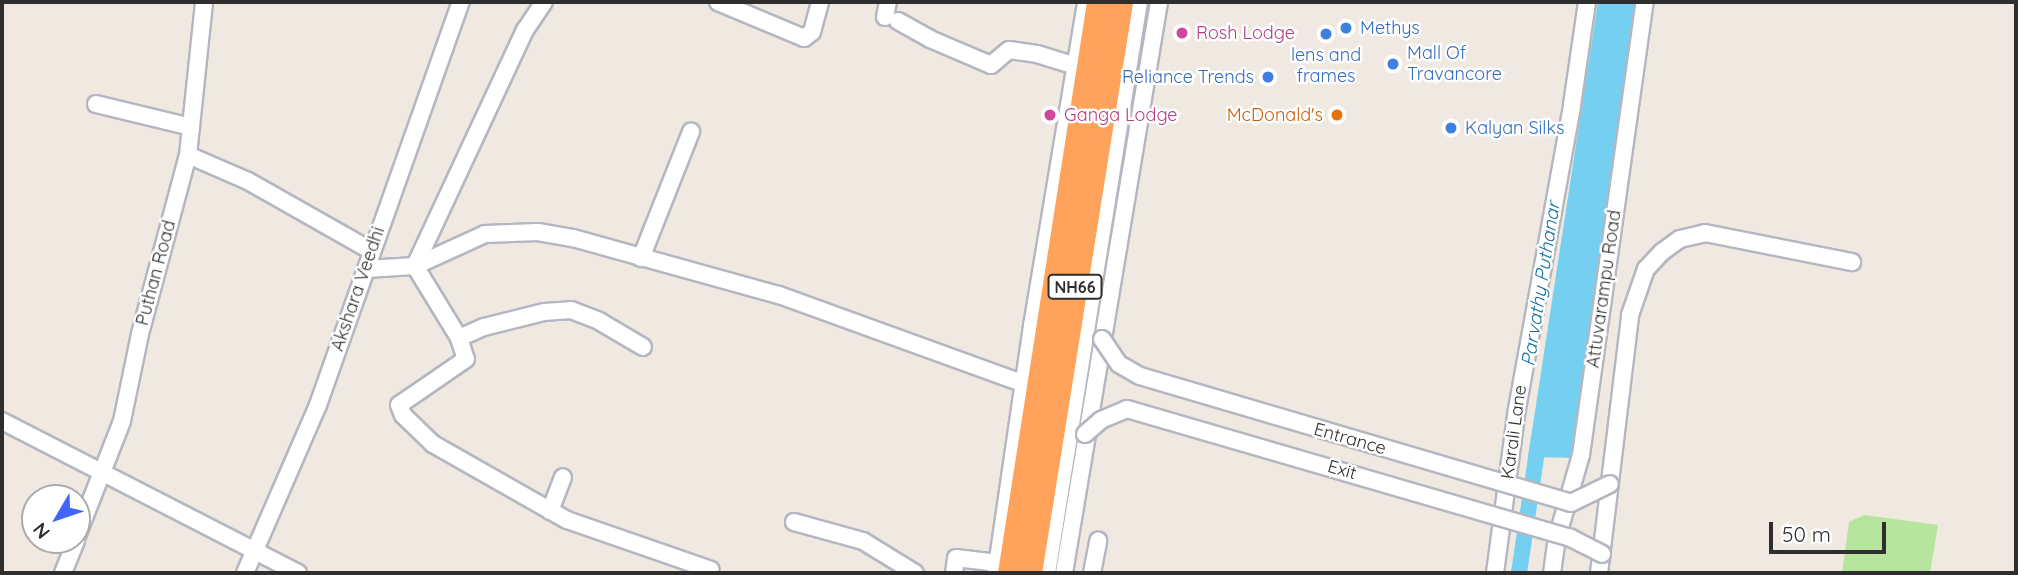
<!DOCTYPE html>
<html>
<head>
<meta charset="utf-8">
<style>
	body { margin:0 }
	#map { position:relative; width:2018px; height:575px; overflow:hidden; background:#efe9e1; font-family:Quicksand,sans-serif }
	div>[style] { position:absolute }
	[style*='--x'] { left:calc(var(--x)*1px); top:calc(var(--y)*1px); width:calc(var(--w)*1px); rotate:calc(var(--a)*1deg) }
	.green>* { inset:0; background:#b6e59e }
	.water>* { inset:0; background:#75cff0 }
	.canal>* { height:16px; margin:-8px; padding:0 8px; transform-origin:8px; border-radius:8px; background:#75cff0 }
	.roads { filter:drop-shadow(2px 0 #b4b7c1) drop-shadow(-2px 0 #b4b7c1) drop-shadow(0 2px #b4b7c1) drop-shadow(0 -2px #b4b7c1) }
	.minor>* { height:16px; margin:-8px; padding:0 8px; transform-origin:8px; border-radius:8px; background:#fff }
	.highway>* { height:23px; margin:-11.5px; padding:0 11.5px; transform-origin:11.5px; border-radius:11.5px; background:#ffa35c }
	.bridges { filter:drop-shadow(2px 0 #b4b7c1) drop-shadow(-2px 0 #b4b7c1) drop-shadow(0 2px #b4b7c1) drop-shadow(0 -2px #b4b7c1) }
	.minor-bridge>* { height:16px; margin:-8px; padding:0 8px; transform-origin:8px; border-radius:8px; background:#fff }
	.dots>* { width:19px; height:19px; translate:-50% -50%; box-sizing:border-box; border:4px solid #fff; border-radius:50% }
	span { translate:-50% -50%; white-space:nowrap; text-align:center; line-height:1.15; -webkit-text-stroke:5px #fff; paint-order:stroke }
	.shield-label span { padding:2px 5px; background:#fff; border:2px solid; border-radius:5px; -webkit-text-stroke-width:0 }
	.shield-label { font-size:16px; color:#2e2e2e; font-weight:700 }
	.shop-label { font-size:18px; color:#366cbe }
	.left { translate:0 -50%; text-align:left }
	.right { translate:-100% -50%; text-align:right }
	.hotel-label { font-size:18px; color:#b23c85 }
	.food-label { font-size:18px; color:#c56008 }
	.street-label { font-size:18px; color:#2e2e2e }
	.water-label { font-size:19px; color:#0d6fa3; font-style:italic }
	.frame { position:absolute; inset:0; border:4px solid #2e2e2e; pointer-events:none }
	.north { position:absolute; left:21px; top:484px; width:70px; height:70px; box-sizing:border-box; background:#fff; border:2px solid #ababab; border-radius:50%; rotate:231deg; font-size:19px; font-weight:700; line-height:28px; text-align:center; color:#2e2e2e }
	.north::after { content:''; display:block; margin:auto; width:24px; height:32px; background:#4264fb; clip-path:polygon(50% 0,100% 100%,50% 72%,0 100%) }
	.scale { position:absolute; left:1769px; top:522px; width:117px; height:32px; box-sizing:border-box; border:4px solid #2e2e2e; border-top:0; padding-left:9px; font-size:21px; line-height:24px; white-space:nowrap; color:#2e2e2e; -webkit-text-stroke:5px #fff; paint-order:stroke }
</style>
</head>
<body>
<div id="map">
	<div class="green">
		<i style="clip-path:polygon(1864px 515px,1938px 525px,1930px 573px,1842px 573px,1849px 522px)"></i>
	</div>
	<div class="water">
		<i style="clip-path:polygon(1598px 2px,1636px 2px,1579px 458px,1528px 457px)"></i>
	</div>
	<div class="canal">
		<i style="--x:1519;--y:573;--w:137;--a:-81.6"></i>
	</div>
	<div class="roads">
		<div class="minor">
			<i style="--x:544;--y:2;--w:34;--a:124"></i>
			<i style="--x:525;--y:30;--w:260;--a:115"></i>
			<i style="--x:415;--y:266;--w:84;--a:58.6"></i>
			<i style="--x:459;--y:338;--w:22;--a:72"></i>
			<i style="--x:466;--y:359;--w:81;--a:145.5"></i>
			<i style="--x:399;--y:405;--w:11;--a:68"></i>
			<i style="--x:403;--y:415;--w:42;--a:44"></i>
			<i style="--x:433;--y:444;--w:154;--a:29.6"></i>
			<i style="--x:567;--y:520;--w:152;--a:19.1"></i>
			<i style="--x:718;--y:2;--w:93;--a:22.7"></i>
			<i style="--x:804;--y:38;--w:10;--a:-37"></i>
			<i style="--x:812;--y:32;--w:31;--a:-75"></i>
			<i style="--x:885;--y:17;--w:15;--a:-79"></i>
			<i style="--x:898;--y:21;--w:37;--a:29"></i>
			<i style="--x:930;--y:39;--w:66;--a:23.1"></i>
			<i style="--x:991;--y:65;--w:23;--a:-40"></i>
			<i style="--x:1009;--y:50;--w:28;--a:8"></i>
			<i style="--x:1037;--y:54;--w:41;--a:17.1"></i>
			<i style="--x:96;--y:104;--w:98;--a:13.6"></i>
			<i style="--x:188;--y:155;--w:65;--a:23.4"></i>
			<i style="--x:248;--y:181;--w:140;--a:29.5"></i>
			<i style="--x:641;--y:258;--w:136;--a:-68.4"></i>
			<i style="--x:366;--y:269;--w:49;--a:-3.5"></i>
			<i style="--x:415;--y:266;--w:77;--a:-24.6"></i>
			<i style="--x:485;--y:234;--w:53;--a:-2.2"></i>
			<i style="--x:538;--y:232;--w:36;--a:10"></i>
			<i style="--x:573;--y:238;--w:214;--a:15.5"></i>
			<i style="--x:779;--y:295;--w:262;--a:19.9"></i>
			<i style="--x:459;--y:338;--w:27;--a:-24"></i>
			<i style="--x:484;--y:327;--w:62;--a:-14"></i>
			<i style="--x:544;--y:312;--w:27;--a:-4"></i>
			<i style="--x:571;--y:310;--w:30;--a:21"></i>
			<i style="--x:599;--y:321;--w:51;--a:30.6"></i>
			<i style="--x:2;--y:421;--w:333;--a:27.2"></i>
			<i style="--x:550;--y:511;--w:36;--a:-69"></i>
			<i style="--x:794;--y:522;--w:72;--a:15.4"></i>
			<i style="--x:863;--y:541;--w:61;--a:31.6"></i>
			<i style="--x:77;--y:536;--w:123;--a:-68.6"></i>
			<i style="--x:122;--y:421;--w:89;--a:-78.3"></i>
			<i style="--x:140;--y:334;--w:185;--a:-75"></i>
			<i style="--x:188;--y:155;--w:154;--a:-84"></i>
			<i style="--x:63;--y:573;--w:35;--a:-68"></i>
			<i style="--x:245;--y:573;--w:183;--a:-66.5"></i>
			<i style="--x:318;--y:405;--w:428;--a:-70.5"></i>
			<i style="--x:954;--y:573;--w:15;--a:-82"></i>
			<i style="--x:956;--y:558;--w:42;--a:6.8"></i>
			<i style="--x:996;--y:573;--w:250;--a:-81.7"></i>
			<i style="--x:1032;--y:326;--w:328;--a:-80.5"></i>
			<i style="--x:1047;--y:573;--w:578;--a:-80.85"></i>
			<i style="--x:1064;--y:573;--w:579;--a:-80.55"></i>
			<i style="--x:1092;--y:573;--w:33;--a:-79"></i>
			<i style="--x:1495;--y:573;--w:165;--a:-82.4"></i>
			<i style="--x:1517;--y:409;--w:309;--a:-79.7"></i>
			<i style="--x:1572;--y:105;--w:104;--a:-81.7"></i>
			<i style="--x:1552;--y:573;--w:35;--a:-82"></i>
			<i style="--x:1557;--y:538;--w:86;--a:-73.9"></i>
			<i style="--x:1581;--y:455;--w:457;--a:-82"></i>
			<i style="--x:1599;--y:573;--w:260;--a:-83.1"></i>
			<i style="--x:1630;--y:315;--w:49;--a:-70.8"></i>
			<i style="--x:1646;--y:269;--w:23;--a:-47"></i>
			<i style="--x:1662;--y:252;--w:22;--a:-36"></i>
			<i style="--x:1680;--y:239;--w:26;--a:-13"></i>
			<i style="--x:1705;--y:233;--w:150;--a:11.2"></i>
		</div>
		<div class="highway">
			<i style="--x:1009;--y:573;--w:578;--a:-81.14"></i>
			<i style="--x:1030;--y:573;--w:578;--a:-80.94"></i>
		</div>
	</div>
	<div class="bridges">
		<div class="minor-bridge">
			<i style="--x:1102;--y:339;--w:30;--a:56"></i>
			<i style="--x:1119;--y:364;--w:24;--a:30"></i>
			<i style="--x:1140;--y:376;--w:449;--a:16.4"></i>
			<i style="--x:1571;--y:503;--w:43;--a:-26"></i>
			<i style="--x:1085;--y:434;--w:21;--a:-41"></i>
			<i style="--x:1101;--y:420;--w:28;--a:-23"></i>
			<i style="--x:1127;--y:409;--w:460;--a:16.2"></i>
			<i style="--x:1569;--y:537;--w:37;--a:27"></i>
		</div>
	</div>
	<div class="dots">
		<i style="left:1346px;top:28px;background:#3f7fe0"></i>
		<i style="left:1182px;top:33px;background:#d1479c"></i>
		<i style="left:1326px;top:34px;background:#3f7fe0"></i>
		<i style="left:1393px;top:64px;background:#3f7fe0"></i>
		<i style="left:1268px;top:77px;background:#3f7fe0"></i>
		<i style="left:1050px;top:115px;background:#d1479c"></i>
		<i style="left:1337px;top:115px;background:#e8710a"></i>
		<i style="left:1451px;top:128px;background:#3f7fe0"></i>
	</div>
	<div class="shield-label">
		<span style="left:1075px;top:287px">NH66</span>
	</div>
	<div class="shop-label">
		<span class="left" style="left:1360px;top:28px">Methys</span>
		<span class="left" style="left:1407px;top:64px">Mall Of<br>Travancore</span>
		<span style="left:1326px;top:66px">lens and<br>frames</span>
		<span class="right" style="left:1254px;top:77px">Reliance Trends</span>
		<span class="left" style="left:1465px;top:128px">Kalyan Silks</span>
	</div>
	<div class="hotel-label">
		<span class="left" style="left:1196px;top:33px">Rosh Lodge</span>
		<span class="left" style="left:1064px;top:115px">Ganga Lodge</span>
	</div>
	<div class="food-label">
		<span class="right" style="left:1323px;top:115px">McDonald's</span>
	</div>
	<div class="street-label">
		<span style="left:156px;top:273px;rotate:-75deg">Puthan Road</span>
		<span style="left:358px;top:289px;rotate:-71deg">Akshara Veedhi</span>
		<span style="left:1604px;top:289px;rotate:-82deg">Attuvarampu Road</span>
		<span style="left:1514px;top:432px;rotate:-82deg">Karali Lane</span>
		<span style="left:1350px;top:439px;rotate:16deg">Entrance</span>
		<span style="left:1342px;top:470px;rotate:16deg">Exit</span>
	</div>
	<div class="water-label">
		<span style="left:1541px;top:284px;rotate:-81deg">Parvathy Puthanar</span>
	</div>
	<div class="frame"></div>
	<div class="north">N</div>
	<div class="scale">50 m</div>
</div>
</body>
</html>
